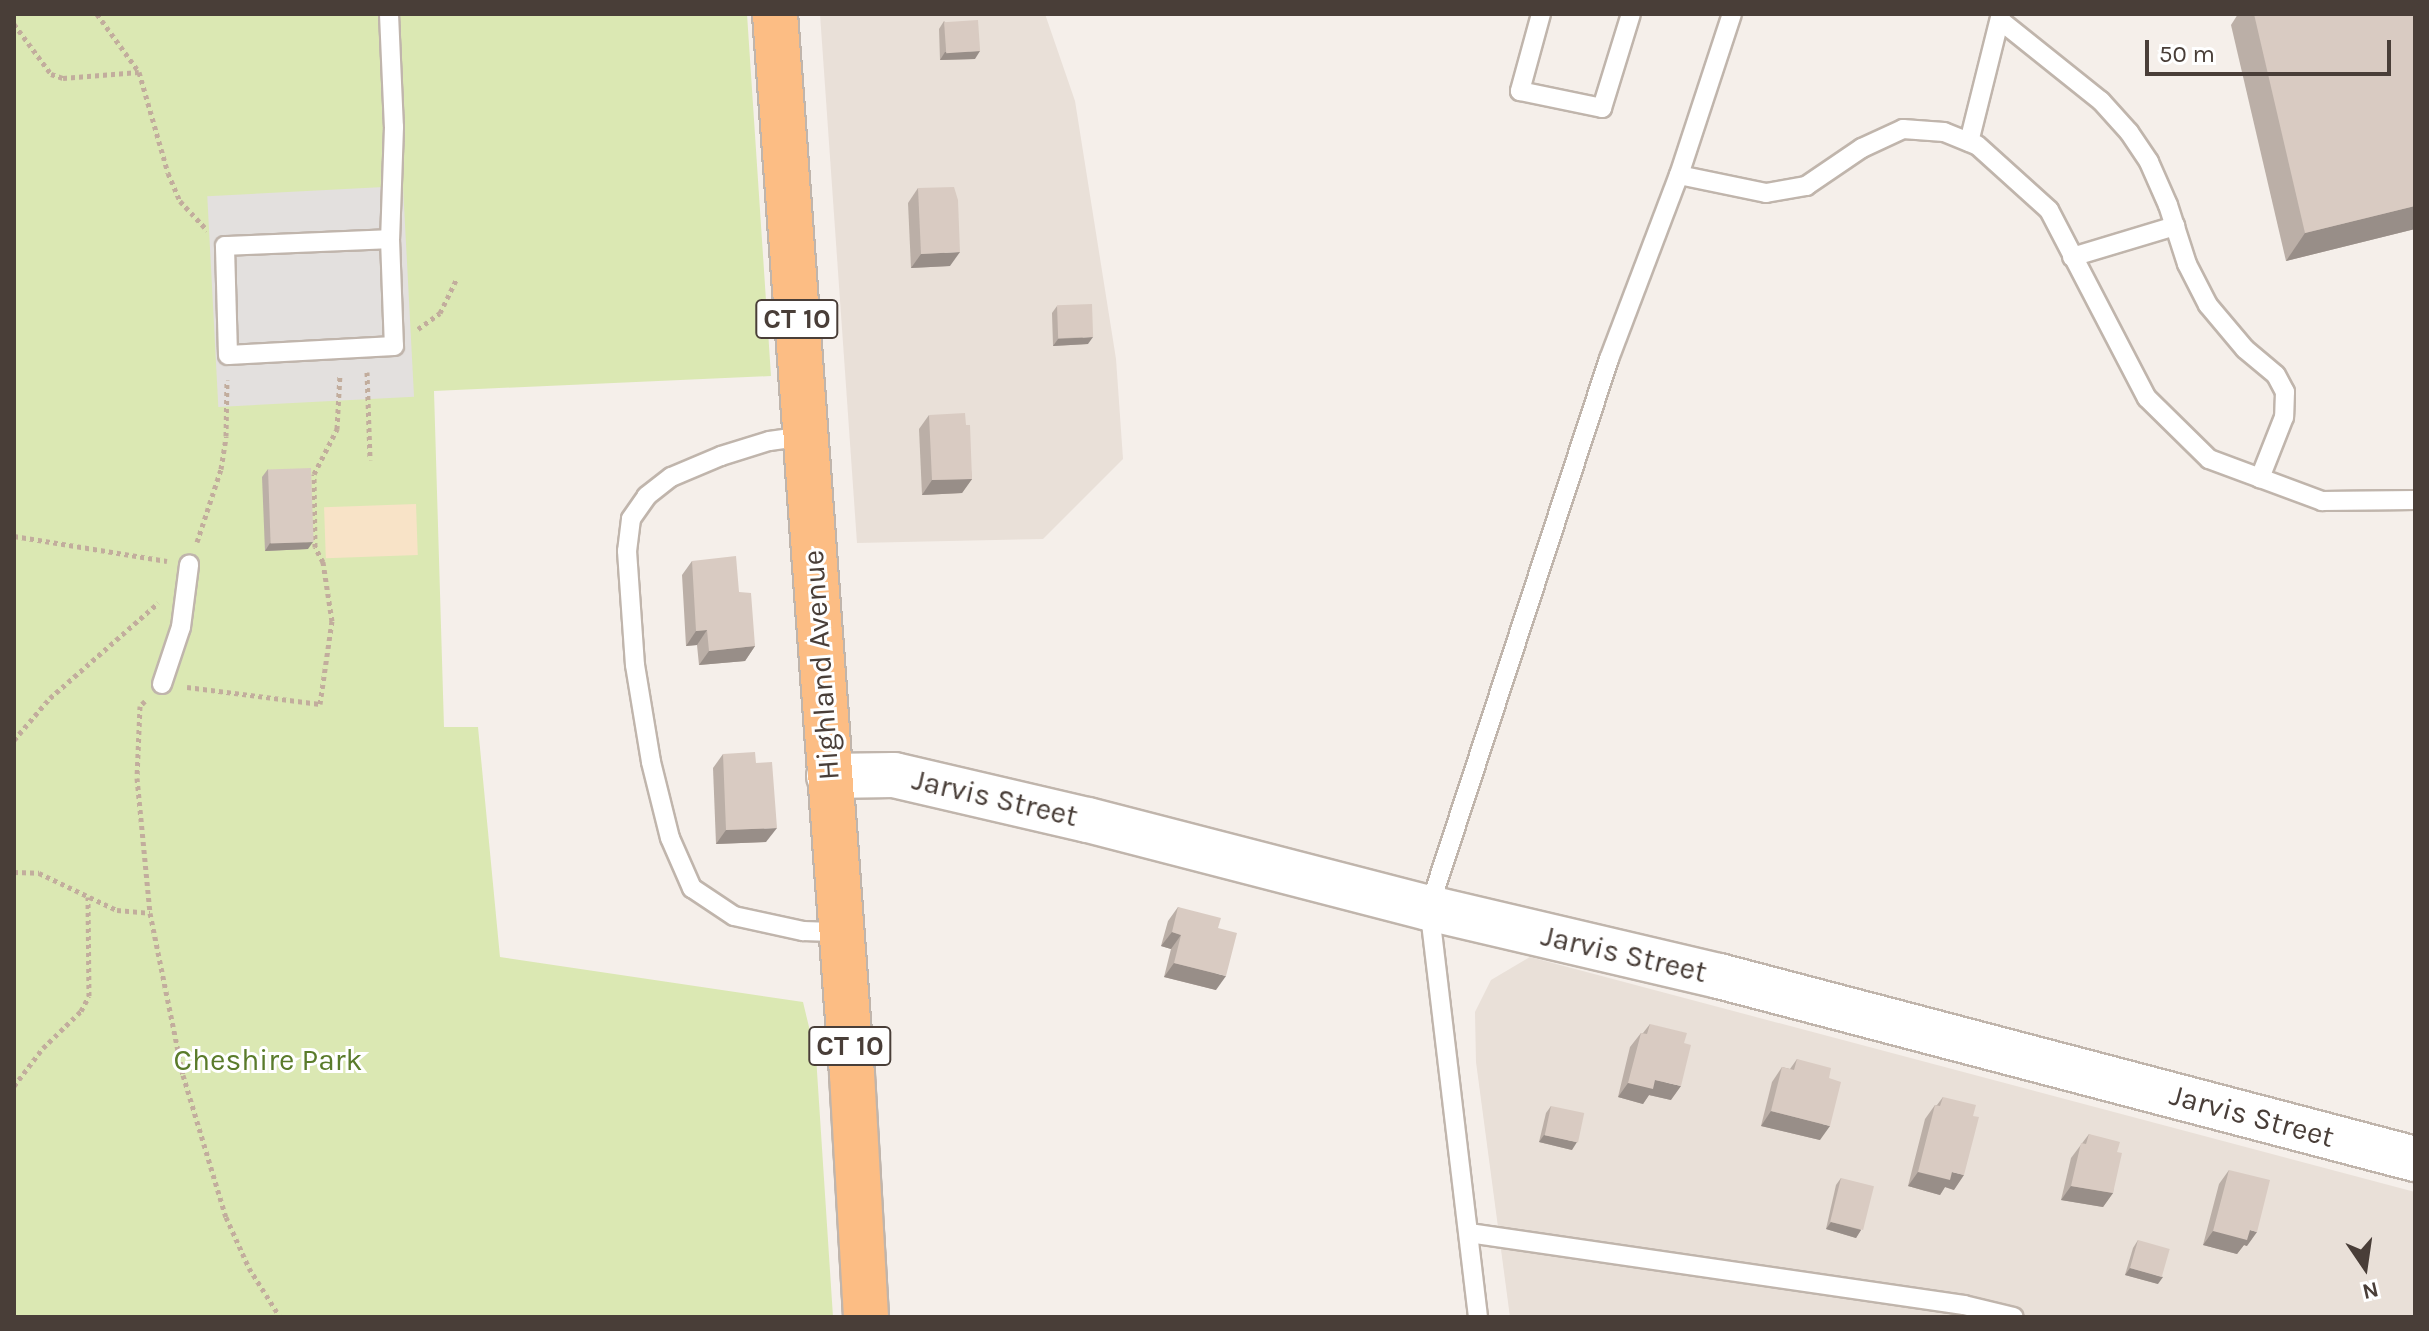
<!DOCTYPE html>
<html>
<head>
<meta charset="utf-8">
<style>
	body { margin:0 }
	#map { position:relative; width:2429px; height:1331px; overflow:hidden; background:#f5efea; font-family:Karla,sans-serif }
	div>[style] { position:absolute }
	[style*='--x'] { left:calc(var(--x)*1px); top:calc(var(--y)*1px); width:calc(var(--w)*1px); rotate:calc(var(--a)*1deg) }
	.residential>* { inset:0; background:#e9e0d8 }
	.green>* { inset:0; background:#dbe8b3 }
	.sand>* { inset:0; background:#f8e3c7; transform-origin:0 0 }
	.parking>* { inset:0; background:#e3e0de; transform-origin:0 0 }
	.path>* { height:5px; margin-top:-2.5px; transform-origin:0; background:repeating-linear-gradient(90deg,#c2ad9d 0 4px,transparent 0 8px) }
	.roads { filter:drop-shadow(2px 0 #c0b5ac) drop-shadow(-2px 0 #c0b5ac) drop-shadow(0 2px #c0b5ac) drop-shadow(0 -2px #c0b5ac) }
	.service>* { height:18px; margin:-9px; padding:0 9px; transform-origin:9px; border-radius:9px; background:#fff }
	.tertiary>* { height:44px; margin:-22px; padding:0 22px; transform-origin:22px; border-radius:22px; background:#fff }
	.trunk>* { height:44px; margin:-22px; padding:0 22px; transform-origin:22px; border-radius:22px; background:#fcbd84 }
	.wall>* { inset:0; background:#bbafa7 }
	.shaded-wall>* { inset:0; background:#988e88 }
	.building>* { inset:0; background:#d9cbc2; transform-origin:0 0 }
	span { translate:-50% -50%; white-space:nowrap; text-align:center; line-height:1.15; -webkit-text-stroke:6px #fff; paint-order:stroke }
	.shield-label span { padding:2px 6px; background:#fff; border:2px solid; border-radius:6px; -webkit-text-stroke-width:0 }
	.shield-label { font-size:28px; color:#493e38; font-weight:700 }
	.street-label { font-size:30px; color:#493e38 }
	.park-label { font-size:30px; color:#5a7b2b }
	.frame { position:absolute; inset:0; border:16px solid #493e38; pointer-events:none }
	.north { position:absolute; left:2325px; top:1227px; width:80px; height:80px; -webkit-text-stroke:6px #fff; paint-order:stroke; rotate:167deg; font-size:22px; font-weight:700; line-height:32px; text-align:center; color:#493e38 }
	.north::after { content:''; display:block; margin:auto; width:28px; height:36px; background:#493e38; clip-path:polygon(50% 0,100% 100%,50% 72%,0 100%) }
	.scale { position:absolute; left:2145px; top:40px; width:246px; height:36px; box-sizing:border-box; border:4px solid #493e38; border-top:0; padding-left:10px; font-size:24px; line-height:28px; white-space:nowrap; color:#493e38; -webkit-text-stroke:6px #fff; paint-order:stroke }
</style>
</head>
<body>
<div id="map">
	<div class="residential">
		<i style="clip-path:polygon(820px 14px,1045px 14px,1075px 101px,1116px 359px,1123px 459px,1043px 539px,857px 543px)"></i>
		<i style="clip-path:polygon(1530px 957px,2415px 1192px,2415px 1317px,1510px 1317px,1476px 1062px,1475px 1012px,1491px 980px)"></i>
	</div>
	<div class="green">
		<i style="clip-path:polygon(14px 14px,747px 14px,771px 376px,434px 391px,444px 727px,478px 727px,500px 957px,803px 1002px,816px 1056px,833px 1317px,14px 1317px)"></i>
	</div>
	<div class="sand">
		<i style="left:416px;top:504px;width:51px;height:92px;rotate:88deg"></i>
	</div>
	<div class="parking">
		<i style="left:403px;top:186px;width:211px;height:196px;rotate:87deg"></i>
	</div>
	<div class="path">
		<i style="--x:97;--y:14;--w:72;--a:54.1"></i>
		<i style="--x:139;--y:72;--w:105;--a:74"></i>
		<i style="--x:168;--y:173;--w:30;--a:67"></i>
		<i style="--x:180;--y:201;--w:40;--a:47"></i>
		<i style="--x:14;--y:24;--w:62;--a:53.5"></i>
		<i style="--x:51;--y:74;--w:13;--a:18"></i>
		<i style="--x:63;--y:78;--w:76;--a:-4.5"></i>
		<i style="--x:418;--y:329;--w:27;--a:-36"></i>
		<i style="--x:440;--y:313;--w:37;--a:-64"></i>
		<i style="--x:367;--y:372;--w:88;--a:88"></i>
		<i style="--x:14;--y:536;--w:155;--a:9.3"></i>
		<i style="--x:197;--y:542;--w:77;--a:-71.8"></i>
		<i style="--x:221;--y:469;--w:33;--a:-81"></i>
		<i style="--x:226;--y:436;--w:56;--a:-89"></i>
		<i style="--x:187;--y:687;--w:134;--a:7.3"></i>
		<i style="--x:320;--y:704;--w:84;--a:-81.8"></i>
		<i style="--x:332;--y:621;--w:60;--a:-98.7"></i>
		<i style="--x:323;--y:562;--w:17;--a:-118"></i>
		<i style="--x:315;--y:547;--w:73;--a:-90.8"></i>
		<i style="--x:314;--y:474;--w:51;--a:-62.9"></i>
		<i style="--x:337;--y:429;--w:55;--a:-86.9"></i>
		<i style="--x:145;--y:701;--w:7;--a:135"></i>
		<i style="--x:140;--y:706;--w:72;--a:92.4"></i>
		<i style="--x:137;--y:778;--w:136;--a:84.5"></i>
		<i style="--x:150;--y:913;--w:165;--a:78.5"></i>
		<i style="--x:183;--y:1075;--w:148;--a:73.2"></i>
		<i style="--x:226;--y:1217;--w:56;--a:65.7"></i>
		<i style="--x:249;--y:1268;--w:58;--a:57.7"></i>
		<i style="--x:14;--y:740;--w:55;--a:-49.4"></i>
		<i style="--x:50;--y:698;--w:144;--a:-41.3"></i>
		<i style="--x:14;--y:872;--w:25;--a:2"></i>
		<i style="--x:39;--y:873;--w:86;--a:25.4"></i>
		<i style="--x:117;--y:910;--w:33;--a:5"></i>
		<i style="--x:14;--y:1086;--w:48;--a:-52.7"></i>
		<i style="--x:43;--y:1048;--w:53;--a:-44.2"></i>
		<i style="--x:81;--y:1011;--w:17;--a:-62"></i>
		<i style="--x:89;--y:996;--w:99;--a:-90.6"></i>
	</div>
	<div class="roads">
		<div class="service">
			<i style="--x:389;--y:14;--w:113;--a:87.5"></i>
			<i style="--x:394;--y:127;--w:112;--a:92"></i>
			<i style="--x:390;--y:239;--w:107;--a:87.9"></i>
			<i style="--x:394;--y:346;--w:166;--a:176.9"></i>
			<i style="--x:228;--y:355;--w:109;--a:-91.6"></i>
			<i style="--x:225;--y:246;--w:165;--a:-2.4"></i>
			<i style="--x:1541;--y:14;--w:80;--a:105.3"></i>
			<i style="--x:1520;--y:91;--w:84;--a:11.7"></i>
			<i style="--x:1602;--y:108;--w:98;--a:-72.9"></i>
			<i style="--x:2001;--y:21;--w:128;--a:38.7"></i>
			<i style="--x:2101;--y:101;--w:42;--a:47.9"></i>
			<i style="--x:2129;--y:132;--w:36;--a:56"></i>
			<i style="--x:2149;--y:162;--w:47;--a:66.2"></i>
			<i style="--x:2168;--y:205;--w:62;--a:72.1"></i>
			<i style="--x:2187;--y:264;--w:46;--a:62.9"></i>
			<i style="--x:2208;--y:305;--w:57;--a:49.9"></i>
			<i style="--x:2245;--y:349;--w:40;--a:40"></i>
			<i style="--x:2276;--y:375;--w:19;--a:62"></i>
			<i style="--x:2285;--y:392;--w:25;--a:92"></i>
			<i style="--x:2284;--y:417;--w:66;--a:111.5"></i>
			<i style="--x:1969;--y:142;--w:132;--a:-76"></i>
			<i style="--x:1679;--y:175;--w:89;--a:11.7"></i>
			<i style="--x:1766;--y:193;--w:41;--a:-9.9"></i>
			<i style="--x:1806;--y:186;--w:68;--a:-34.2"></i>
			<i style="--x:1862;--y:148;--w:45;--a:-24.9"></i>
			<i style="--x:1903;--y:129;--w:41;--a:4.2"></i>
			<i style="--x:1944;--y:132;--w:35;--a:22"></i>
			<i style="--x:1977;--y:145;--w:97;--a:42.1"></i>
			<i style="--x:2049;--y:210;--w:212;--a:62.5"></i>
			<i style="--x:2147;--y:398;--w:87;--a:44.5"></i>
			<i style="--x:2209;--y:459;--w:121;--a:20.4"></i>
			<i style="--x:2322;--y:501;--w:93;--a:-0.6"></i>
			<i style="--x:2072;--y:257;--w:108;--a:-16.8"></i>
			<i style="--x:805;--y:436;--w:36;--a:172"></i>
			<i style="--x:769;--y:441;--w:50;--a:162.6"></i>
			<i style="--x:721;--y:456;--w:54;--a:157.2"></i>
			<i style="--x:671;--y:477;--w:31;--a:142"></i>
			<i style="--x:647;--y:496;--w:28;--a:125"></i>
			<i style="--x:631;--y:519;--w:32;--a:97"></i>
			<i style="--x:627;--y:551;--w:114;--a:86"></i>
			<i style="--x:635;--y:665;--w:98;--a:80.6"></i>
			<i style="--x:651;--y:762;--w:78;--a:76"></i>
			<i style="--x:670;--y:838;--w:55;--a:66.3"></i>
			<i style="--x:692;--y:888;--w:50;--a:33.7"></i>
			<i style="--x:734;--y:916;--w:71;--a:12.3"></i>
			<i style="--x:803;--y:931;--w:38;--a:2"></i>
			<i style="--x:162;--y:684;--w:60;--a:-71.6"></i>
			<i style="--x:181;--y:627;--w:63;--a:-82.6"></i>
			<i style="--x:1469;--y:1233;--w:500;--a:8.28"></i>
			<i style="--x:1964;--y:1305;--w:51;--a:13.5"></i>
			<i style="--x:1478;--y:1317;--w:412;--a:-96.8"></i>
			<i style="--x:1429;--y:908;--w:578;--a:-71.85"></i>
			<i style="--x:1609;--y:359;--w:197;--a:-69.2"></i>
			<i style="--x:1679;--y:175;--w:169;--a:-71.8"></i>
		</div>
		<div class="tertiary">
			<i style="--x:829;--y:776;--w:65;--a:-0.9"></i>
			<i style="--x:894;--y:775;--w:199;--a:13.1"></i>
			<i style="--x:1088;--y:820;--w:352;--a:14.5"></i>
			<i style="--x:1429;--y:908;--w:298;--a:13.2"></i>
			<i style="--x:1719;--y:976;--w:720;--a:14.73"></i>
		</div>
		<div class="trunk">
			<i style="--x:775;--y:14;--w:1063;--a:85.85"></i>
			<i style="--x:852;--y:1074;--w:243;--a:86.7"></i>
		</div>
	</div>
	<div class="wall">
		<i style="clip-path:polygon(2238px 14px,2415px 14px,2415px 229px,2286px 261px,2231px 25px)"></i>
		<i style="clip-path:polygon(944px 21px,975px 59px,940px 60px,939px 29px)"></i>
		<i style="clip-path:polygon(918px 188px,950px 266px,911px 268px,908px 203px)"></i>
		<i style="clip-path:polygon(1057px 306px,1088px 344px,1053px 346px,1052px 313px)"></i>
		<i style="clip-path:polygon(929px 415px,966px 425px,972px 479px,962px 493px,922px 495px,919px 429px)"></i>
		<i style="clip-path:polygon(268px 469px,308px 549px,265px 551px,262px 477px)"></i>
		<i style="clip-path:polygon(692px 561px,739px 592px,755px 646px,745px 661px,699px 665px,697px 645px,686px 646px,682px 575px)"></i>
		<i style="clip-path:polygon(723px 754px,756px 763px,766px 842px,716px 844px,713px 768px)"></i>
		<i style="clip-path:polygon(1178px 907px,1218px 928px,1216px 990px,1164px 977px,1171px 949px,1161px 946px,1168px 921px)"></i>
		<i style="clip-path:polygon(1650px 1024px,1671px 1100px,1649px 1095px,1643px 1104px,1618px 1097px,1630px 1047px,1641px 1033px,1643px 1033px)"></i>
		<i style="clip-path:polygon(1797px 1059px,1829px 1078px,1820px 1140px,1761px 1126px,1772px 1082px,1782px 1067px,1790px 1069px)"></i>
		<i style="clip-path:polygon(1943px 1097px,1954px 1190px,1945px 1187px,1940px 1195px,1908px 1186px,1925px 1119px,1935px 1105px,1937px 1105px)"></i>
		<i style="clip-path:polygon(1551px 1106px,1572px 1150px,1539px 1142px,1546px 1113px)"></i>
		<i style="clip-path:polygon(2089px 1134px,2117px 1152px,2113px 1193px,2103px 1207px,2061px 1200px,2071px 1158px)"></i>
		<i style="clip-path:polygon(2229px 1170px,2247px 1246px,2244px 1245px,2237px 1254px,2203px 1245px,2219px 1184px)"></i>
		<i style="clip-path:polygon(1841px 1178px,1861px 1230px,1856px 1238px,1826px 1229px,1836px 1185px)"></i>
		<i style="clip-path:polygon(2138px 1240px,2158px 1284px,2125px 1275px,2133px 1248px)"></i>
	</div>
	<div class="shaded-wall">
		<i style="clip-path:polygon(980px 51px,975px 59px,940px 60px,945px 52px)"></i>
		<i style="clip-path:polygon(2415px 206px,2415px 229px,2286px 261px,2305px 233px)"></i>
		<i style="clip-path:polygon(960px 252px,950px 266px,911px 268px,921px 254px)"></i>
		<i style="clip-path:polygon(1093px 337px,1088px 344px,1053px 346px,1058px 339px)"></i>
		<i style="clip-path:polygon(972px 479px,962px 493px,922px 495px,932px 480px)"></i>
		<i style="clip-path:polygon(313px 542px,308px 549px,265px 551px,270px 543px)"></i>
		<i style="clip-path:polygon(707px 630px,697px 645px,686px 646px,696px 631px)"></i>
		<i style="clip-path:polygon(755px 646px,745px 661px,699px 665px,709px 651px)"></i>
		<i style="clip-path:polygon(777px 828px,766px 842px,716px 844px,726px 830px)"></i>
		<i style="clip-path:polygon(1172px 932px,1181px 935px,1171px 949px,1161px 946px)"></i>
		<i style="clip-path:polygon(1174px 963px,1226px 976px,1216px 990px,1164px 977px)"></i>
		<i style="clip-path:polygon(1655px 1080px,1681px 1086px,1671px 1100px,1649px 1095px,1643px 1104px,1618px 1097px,1628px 1083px)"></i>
		<i style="clip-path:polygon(1771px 1111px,1830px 1126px,1820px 1140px,1761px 1126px)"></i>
		<i style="clip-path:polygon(1544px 1135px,1577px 1142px,1572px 1150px,1539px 1142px)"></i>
		<i style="clip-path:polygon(1918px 1172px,1952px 1172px,1964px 1175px,1954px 1190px,1945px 1187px,1940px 1195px,1908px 1186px)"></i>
		<i style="clip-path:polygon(2071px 1186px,2113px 1193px,2103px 1207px,2061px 1200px)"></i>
		<i style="clip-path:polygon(1831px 1222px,1861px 1230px,1856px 1238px,1826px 1229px)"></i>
		<i style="clip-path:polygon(2250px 1230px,2257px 1232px,2247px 1246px,2244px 1245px,2237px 1254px,2203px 1245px,2213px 1231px)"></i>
		<i style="clip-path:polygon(2130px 1268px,2163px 1277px,2158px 1284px,2125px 1275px)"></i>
	</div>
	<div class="building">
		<i style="clip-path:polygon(2254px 14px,2415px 14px,2415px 206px,2305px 233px)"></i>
		<i style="left:978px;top:20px;width:31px;height:34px;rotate:86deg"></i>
		<i style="clip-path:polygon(954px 187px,958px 200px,960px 252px,921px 254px,918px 188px)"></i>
		<i style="left:1092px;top:304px;width:33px;height:35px;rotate:88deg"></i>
		<i style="clip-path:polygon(965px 413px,966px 425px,970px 425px,972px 479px,932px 480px,929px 415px)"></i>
		<i style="left:311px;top:468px;width:74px;height:43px;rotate:88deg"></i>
		<i style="clip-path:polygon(736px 556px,739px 592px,751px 593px,755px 646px,709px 651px,707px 630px,696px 631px,692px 561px)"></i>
		<i style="clip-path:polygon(755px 752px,756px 763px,772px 762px,777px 828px,726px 830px,723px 754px)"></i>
		<i style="clip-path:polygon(1178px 907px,1221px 918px,1218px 928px,1237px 933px,1226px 976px,1174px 963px,1181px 935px,1172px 932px)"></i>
		<i style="clip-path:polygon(1650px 1024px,1687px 1033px,1684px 1043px,1691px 1045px,1681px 1086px,1655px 1080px,1653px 1089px,1628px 1083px,1641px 1033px,1647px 1034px)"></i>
		<i style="clip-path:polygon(1797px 1059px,1831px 1068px,1829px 1078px,1841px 1082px,1830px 1126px,1771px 1111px,1782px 1067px,1794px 1070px)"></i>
		<i style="clip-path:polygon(1943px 1097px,1976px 1105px,1973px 1116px,1979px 1117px,1964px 1175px,1952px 1172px,1950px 1180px,1918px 1172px,1935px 1105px,1940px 1106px)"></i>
		<i style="left:1551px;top:1106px;width:34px;height:30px;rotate:12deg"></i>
		<i style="clip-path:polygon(2089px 1134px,2120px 1142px,2117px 1152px,2122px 1153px,2113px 1193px,2071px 1186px,2081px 1143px,2086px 1144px)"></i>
		<i style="clip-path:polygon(2229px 1170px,2270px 1180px,2257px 1232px,2250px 1230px,2247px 1240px,2213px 1231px)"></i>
		<i style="left:1841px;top:1178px;width:34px;height:45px;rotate:14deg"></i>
		<i style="left:2138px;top:1240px;width:33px;height:29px;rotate:16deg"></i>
	</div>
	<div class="shield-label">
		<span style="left:797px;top:319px">CT 10</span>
		<span style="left:850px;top:1046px">CT 10</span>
	</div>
	<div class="street-label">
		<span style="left:821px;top:665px;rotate:-94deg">Highland Avenue</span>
		<span style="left:995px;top:798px;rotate:13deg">Jarvis Street</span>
		<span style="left:1624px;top:954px;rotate:13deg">Jarvis Street</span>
		<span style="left:2252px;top:1116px;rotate:15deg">Jarvis Street</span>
	</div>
	<div class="park-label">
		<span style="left:268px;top:1060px">Cheshire Park</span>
	</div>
	<div class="frame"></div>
	<div class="north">N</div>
	<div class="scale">50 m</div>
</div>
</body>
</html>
